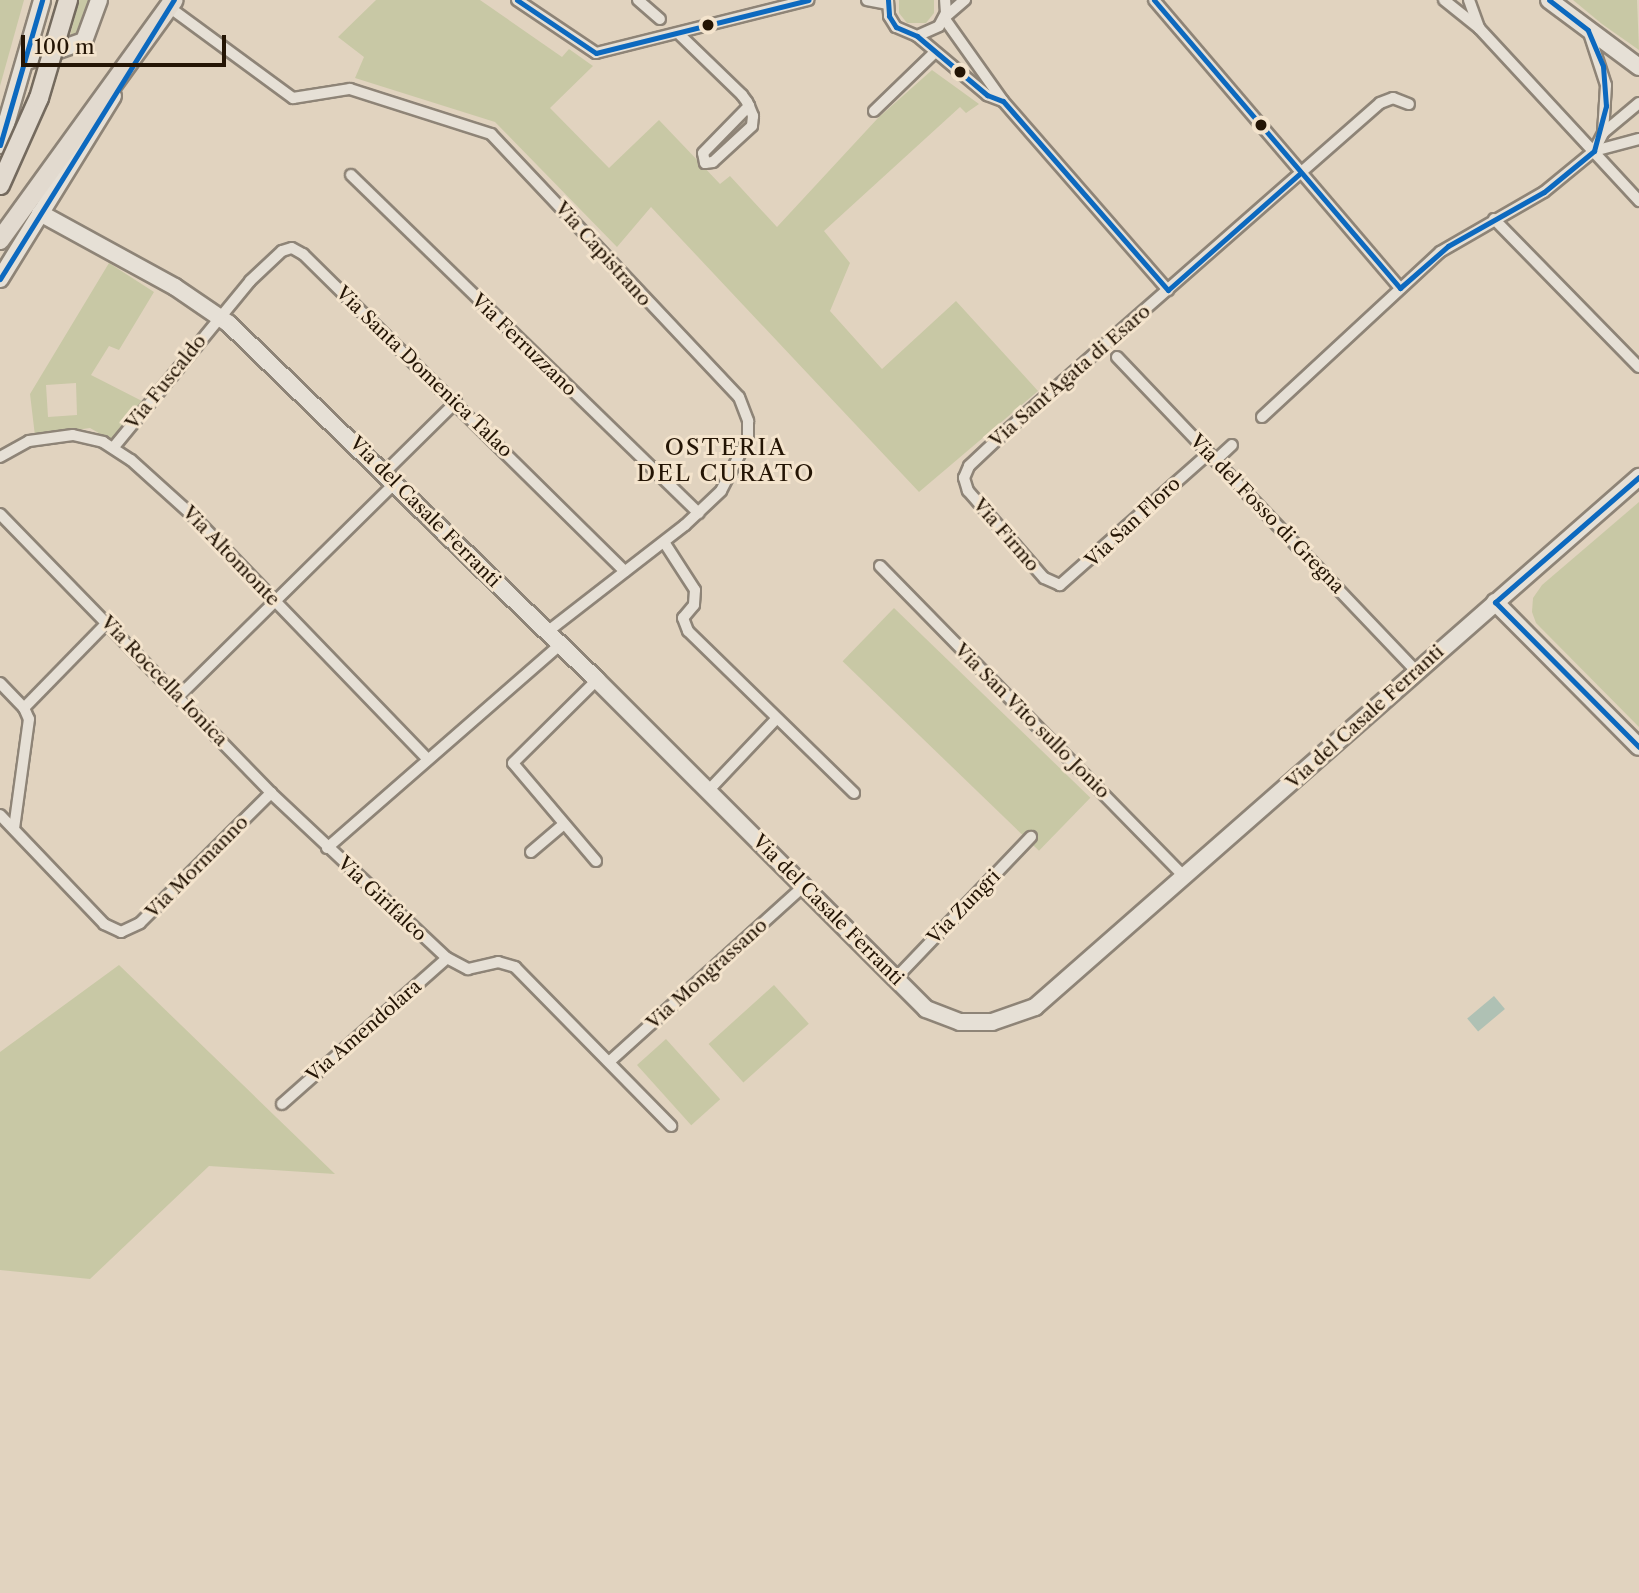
<!DOCTYPE html>
<html>
<head>
<meta charset="utf-8">
<style>
	body { margin:0 }
	#map { position:relative; width:1639px; height:1593px; overflow:hidden; background:#e1d3bf; font-family:"Libre Caslon Text",serif }
	div>[style] { position:absolute }
	[style*='--x'] { left:calc(var(--x)*1px); top:calc(var(--y)*1px); width:calc(var(--w)*1px); rotate:calc(var(--a)*1deg) }
	.green>* { inset:0; background:#c8c8a5; transform-origin:0 0 }
	.water>* { inset:0; background:#afc1b4; transform-origin:0 0 }
	.roads { filter:drop-shadow(2px 0 #8e8477) drop-shadow(-2px 0 #8e8477) drop-shadow(0 2px #8e8477) drop-shadow(0 -2px #8e8477) }
	.street>* { height:10px; margin:-5px; padding:0 5px; transform-origin:5px; border-radius:5px; background:#e6e0d6 }
	.secondary>* { height:16px; margin:-8px; padding:0 8px; transform-origin:8px; border-radius:8px; background:#e6e0d6 }
	.primary>* { height:18px; margin:-9px; padding:0 9px; transform-origin:9px; border-radius:9px; background:#e2dacf }
	.bridges { filter:drop-shadow(2px 0 #746a5e) drop-shadow(-2px 0 #746a5e) drop-shadow(0 2px #746a5e) drop-shadow(0 -2px #746a5e) }
	.primary-bridge>* { height:18px; margin:-9px; padding:0 9px; transform-origin:9px; border-radius:9px; background:#e2dacf }
	.bus-1>* { height:5px; margin:-2.5px; padding:0 2.5px; transform-origin:2.5px; border-radius:2.5px; background:#0c69bf }
	.dots>* { width:19px; height:19px; translate:-50% -50%; box-sizing:border-box; border:4px solid #f4e4cd; border-radius:50% }
	span { translate:-50% -50%; white-space:nowrap; text-align:center; line-height:1.15; -webkit-text-stroke:6px #f4e4cd; paint-order:stroke }
	.street-label { font-size:19px; color:#241505 }
	.quarter-label { font-size:23px; color:#241505; letter-spacing:2px }
	.scale { position:absolute; left:21px; top:35px; width:205px; height:32px; box-sizing:border-box; border:4px solid #241505; border-top:0; padding-left:9px; font-size:21px; line-height:24px; white-space:nowrap; color:#241505; -webkit-text-stroke:5px #f4e4cd; paint-order:stroke }
</style>
</head>
<body>
<div id="map">
	<div class="green">
		<i style="clip-path:polygon(0 0,24px 0,0 86px)"></i>
		<i style="clip-path:polygon(79px 0,90px 0,80px 32px,69px 40px)"></i>
		<i style="clip-path:polygon(376px 0,480px 0,562px 57px,569px 49px,593px 66px,550px 108px,609px 168px,659px 120px,720px 184px,730px 176px,777px 227px,878px 118px,932px 70px,979px 104px,966px 113px,960px 107px,824px 231px,850px 263px,830px 311px,882px 369px,956px 301px,1038px 391px,919px 492px,651px 207px,617px 247px,495px 122px,355px 78px,364px 57px,338px 37px)"></i>
		<i style="clip-path:polygon(899px 0,934px 0,934px 13px,926px 23px,907px 23px,899px 13px)"></i>
		<i style="clip-path:polygon(1573px 0,1637px 0,1639px 50px,1602px 24px)"></i>
		<i style="clip-path:polygon(evenodd,109px 263px,154px 292px,119px 350px,109px 346px,91px 375px,142px 401px,113px 441px,90px 428px,35px 436px,30px 394px,109px 263px,76px 383px,77px 415px,48px 417px,46px 385px,76px 383px)"></i>
		<i style="clip-path:polygon(1639px 502px,1639px 727px,1536px 623px,1532px 612px,1533px 598px,1542px 585px)"></i>
		<i style="left:894px;top:608px;width:273px;height:74px;rotate:44deg"></i>
		<i style="clip-path:polygon(119px 965px,335px 1174px,209px 1166px,90px 1279px,0 1270px,0 1052px)"></i>
		<i style="left:774px;top:985px;width:52px;height:88px;rotate:48deg"></i>
		<i style="left:666px;top:1039px;width:81px;height:39px;rotate:48deg"></i>
	</div>
	<div class="water">
		<i style="left:1494px;top:996px;width:17px;height:35px;rotate:50deg"></i>
	</div>
	<div class="roads">
		<div class="street">
			<i style="--x:517;--y:0;--w:95;--a:33.9"></i>
			<i style="--x:596;--y:53;--w:219;--a:-14"></i>
			<i style="--x:638;--y:0;--w:29;--a:41"></i>
			<i style="--x:867;--y:0;--w:20;--a:11"></i>
			<i style="--x:888;--y:0;--w:16;--a:86"></i>
			<i style="--x:889;--y:16;--w:13;--a:58"></i>
			<i style="--x:896;--y:27;--w:23;--a:23"></i>
			<i style="--x:917;--y:36;--w:92;--a:40.1"></i>
			<i style="--x:987;--y:95;--w:17;--a:21"></i>
			<i style="--x:1003;--y:101;--w:251;--a:48.9"></i>
			<i style="--x:1154;--y:0;--w:379;--a:49.5"></i>
			<i style="--x:1444;--y:0;--w:45;--a:38.7"></i>
			<i style="--x:1479;--y:28;--w:236;--a:47.2"></i>
			<i style="--x:1469;--y:0;--w:30;--a:70"></i>
			<i style="--x:169;--y:7;--w:154;--a:36.3"></i>
			<i style="--x:293;--y:98;--w:58;--a:-9"></i>
			<i style="--x:350;--y:89;--w:148;--a:17.7"></i>
			<i style="--x:491;--y:134;--w:361;--a:46.7"></i>
			<i style="--x:739;--y:397;--w:26;--a:69"></i>
			<i style="--x:748;--y:421;--w:17;--a:90"></i>
			<i style="--x:748;--y:438;--w:59;--a:117"></i>
			<i style="--x:721;--y:491;--w:50;--a:136.6"></i>
			<i style="--x:685;--y:525;--w:175;--a:142.2"></i>
			<i style="--x:944;--y:18;--w:102;--a:54.6"></i>
			<i style="--x:944;--y:18;--w:28;--a:-41"></i>
			<i style="--x:678;--y:33;--w:89;--a:44.1"></i>
			<i style="--x:742;--y:95;--w:9;--a:54"></i>
			<i style="--x:747;--y:102;--w:4;--a:63"></i>
			<i style="--x:749;--y:106;--w:11;--a:68"></i>
			<i style="--x:753;--y:116;--w:10;--a:96"></i>
			<i style="--x:752;--y:126;--w:53;--a:137.3"></i>
			<i style="--x:713;--y:162;--w:8;--a:173"></i>
			<i style="--x:705;--y:163;--w:10;--a:-101"></i>
			<i style="--x:703;--y:153;--w:66;--a:-45.6"></i>
			<i style="--x:917;--y:36;--w:24;--a:-24"></i>
			<i style="--x:939;--y:26;--w:15;--a:-62"></i>
			<i style="--x:946;--y:13;--w:13;--a:-94"></i>
			<i style="--x:874;--y:111;--w:83;--a:-44"></i>
			<i style="--x:1603;--y:133;--w:47;--a:-39.8"></i>
			<i style="--x:1594;--y:151;--w:47;--a:-14.9"></i>
			<i style="--x:351;--y:175;--w:485;--a:44.2"></i>
			<i style="--x:1494;--y:219;--w:207;--a:45.6"></i>
			<i style="--x:1117;--y:357;--w:434;--a:46.4"></i>
			<i style="--x:1262;--y:417;--w:243;--a:-42.8"></i>
			<i style="--x:1440;--y:252;--w:120;--a:-30"></i>
			<i style="--x:1544;--y:192;--w:65;--a:-39.4"></i>
			<i style="--x:1594;--y:151;--w:20;--a:-63"></i>
			<i style="--x:1603;--y:133;--w:48;--a:-86.4"></i>
			<i style="--x:1606;--y:85;--w:55;--a:-108.1"></i>
			<i style="--x:113;--y:448;--w:216;--a:-50.6"></i>
			<i style="--x:250;--y:281;--w:44;--a:-43.2"></i>
			<i style="--x:282;--y:251;--w:10;--a:-17"></i>
			<i style="--x:292;--y:248;--w:13;--a:29"></i>
			<i style="--x:303;--y:254;--w:452;--a:44.6"></i>
			<i style="--x:1208;--y:454;--w:198;--a:138.5"></i>
			<i style="--x:1060;--y:585;--w:17;--a:-156"></i>
			<i style="--x:1044;--y:578;--w:116;--a:-131.1"></i>
			<i style="--x:968;--y:491;--w:14;--a:-107"></i>
			<i style="--x:964;--y:478;--w:13;--a:-67"></i>
			<i style="--x:969;--y:466;--w:48;--a:-43.3"></i>
			<i style="--x:1004;--y:433;--w:500;--a:-41.27"></i>
			<i style="--x:1380;--y:103;--w:14;--a:-21"></i>
			<i style="--x:1393;--y:98;--w:17;--a:21"></i>
			<i style="--x:0;--y:457;--w:33;--a:-29"></i>
			<i style="--x:29;--y:441;--w:44;--a:-7.8"></i>
			<i style="--x:73;--y:435;--w:31;--a:13"></i>
			<i style="--x:103;--y:442;--w:33;--a:33"></i>
			<i style="--x:131;--y:460;--w:84;--a:42.1"></i>
			<i style="--x:193;--y:516;--w:337;--a:46"></i>
			<i style="--x:1218;--y:458;--w:19;--a:-43"></i>
			<i style="--x:385;--y:472;--w:100;--a:-44.6"></i>
			<i style="--x:0;--y:514;--w:389;--a:45.8"></i>
			<i style="--x:271;--y:793;--w:241;--a:43.2"></i>
			<i style="--x:447;--y:958;--w:24;--a:28"></i>
			<i style="--x:468;--y:969;--w:31;--a:-13"></i>
			<i style="--x:498;--y:962;--w:18;--a:16"></i>
			<i style="--x:515;--y:967;--w:223;--a:45.5"></i>
			<i style="--x:664;--y:542;--w:57;--a:57.1"></i>
			<i style="--x:695;--y:590;--w:15;--a:94"></i>
			<i style="--x:694;--y:605;--w:17;--a:130"></i>
			<i style="--x:683;--y:618;--w:14;--a:69"></i>
			<i style="--x:688;--y:631;--w:232;--a:44.3"></i>
			<i style="--x:880;--y:566;--w:434;--a:45.6"></i>
			<i style="--x:0;--y:683;--w:35;--a:46"></i>
			<i style="--x:24;--y:708;--w:12;--a:66"></i>
			<i style="--x:29;--y:719;--w:111;--a:97.8"></i>
			<i style="--x:179;--y:696;--w:303;--a:-44.6"></i>
			<i style="--x:24;--y:708;--w:120;--a:-45.7"></i>
			<i style="--x:708;--y:791;--w:99;--a:-46.6"></i>
			<i style="--x:0;--y:815;--w:151;--a:46.3"></i>
			<i style="--x:104;--y:924;--w:19;--a:25"></i>
			<i style="--x:121;--y:932;--w:21;--a:-25"></i>
			<i style="--x:140;--y:923;--w:185;--a:-44.8"></i>
			<i style="--x:327;--y:848;--w:309;--a:-41.1"></i>
			<i style="--x:531;--y:852;--w:43;--a:-40.3"></i>
			<i style="--x:596;--y:861;--w:128;--a:-130.3"></i>
			<i style="--x:513;--y:763;--w:118;--a:-44.7"></i>
			<i style="--x:897;--y:977;--w:194;--a:-46.3"></i>
			<i style="--x:609;--y:1062;--w:263;--a:-42.1"></i>
			<i style="--x:282;--y:1104;--w:220;--a:-41.5"></i>
		</div>
		<div class="secondary">
			<i style="--x:1549;--y:0;--w:112;--a:36.7"></i>
			<i style="--x:27;--y:61;--w:60;--a:-19.3"></i>
			<i style="--x:84;--y:41;--w:44;--a:-69.9"></i>
			<i style="--x:0;--y:145;--w:151;--a:-73.8"></i>
			<i style="--x:40;--y:213;--w:154;--a:28.7"></i>
			<i style="--x:175;--y:287;--w:65;--a:34.4"></i>
			<i style="--x:229;--y:324;--w:512;--a:44.05"></i>
			<i style="--x:597;--y:680;--w:465;--a:45"></i>
			<i style="--x:926;--y:1009;--w:36;--a:21"></i>
			<i style="--x:960;--y:1022;--w:32;--a:0"></i>
			<i style="--x:992;--y:1022;--w:46;--a:-19.2"></i>
			<i style="--x:1035;--y:1007;--w:804;--a:-41.27"></i>
			<i style="--x:0;--y:279;--w:215;--a:-58.3"></i>
			<i style="--x:1495;--y:602;--w:204;--a:45.2"></i>
		</div>
		<div class="primary">
			<i style="--x:0;--y:240;--w:296;--a:-54.1"></i>
		</div>
	</div>
	<div class="bridges">
		<div class="primary-bridge">
			<i style="--x:0;--y:185;--w:95;--a:-65.9"></i>
			<i style="--x:39;--y:98;--w:102;--a:-73.5"></i>
		</div>
	</div>
	<div class="bus-1">
		<i style="--x:517;--y:0;--w:95;--a:33.9"></i>
		<i style="--x:596;--y:53;--w:219;--a:-14"></i>
		<i style="--x:888;--y:0;--w:16;--a:86"></i>
		<i style="--x:889;--y:16;--w:13;--a:58"></i>
		<i style="--x:896;--y:27;--w:23;--a:23"></i>
		<i style="--x:917;--y:36;--w:92;--a:40.1"></i>
		<i style="--x:987;--y:95;--w:17;--a:21"></i>
		<i style="--x:1003;--y:101;--w:251;--a:48.9"></i>
		<i style="--x:1168;--y:290;--w:175;--a:-41.5"></i>
		<i style="--x:1154;--y:0;--w:379;--a:49.5"></i>
		<i style="--x:1400;--y:288;--w:64;--a:-41.2"></i>
		<i style="--x:1448;--y:246;--w:110;--a:-29.4"></i>
		<i style="--x:1544;--y:192;--w:65;--a:-39.4"></i>
		<i style="--x:1594;--y:151;--w:47;--a:-75.1"></i>
		<i style="--x:1606;--y:106;--w:40;--a:-94.3"></i>
		<i style="--x:1603;--y:66;--w:39;--a:-113"></i>
		<i style="--x:1588;--y:30;--w:49;--a:-142.4"></i>
		<i style="--x:0;--y:145;--w:151;--a:-73.8"></i>
		<i style="--x:0;--y:279;--w:329;--a:-58.1"></i>
		<i style="--x:1639;--y:477;--w:191;--a:139"></i>
		<i style="--x:1495;--y:602;--w:204;--a:45.2"></i>
	</div>
	<div class="dots">
		<i style="left:708px;top:25px;background:#241505"></i>
		<i style="left:960px;top:72px;background:#241505"></i>
		<i style="left:1261px;top:125px;background:#241505"></i>
	</div>
	<div class="street-label">
		<span style="left:603px;top:254px;rotate:48deg">Via Capistrano</span>
		<span style="left:524px;top:345px;rotate:44deg">Via Ferruzzano</span>
		<span style="left:424px;top:372px;rotate:44deg">Via Santa Domenica Talao</span>
		<span style="left:1070px;top:376px;rotate:-41deg">Via Sant'Agata di Esaro</span>
		<span style="left:166px;top:382px;rotate:-51deg">Via Fuscaldo</span>
		<span style="left:425px;top:512px;rotate:45deg">Via del Casale Ferranti</span>
		<span style="left:1267px;top:514px;rotate:46deg">Via del Fosso di Gregna</span>
		<span style="left:1133px;top:522px;rotate:-43deg">Via San Floro</span>
		<span style="left:1006px;top:535px;rotate:49deg">Via Firmo</span>
		<span style="left:231px;top:556px;rotate:46deg">Via Altomonte</span>
		<span style="left:164px;top:681px;rotate:46deg">Via Roccella Ionica</span>
		<span style="left:1365px;top:717px;rotate:-42deg">Via del Casale Ferranti</span>
		<span style="left:1032px;top:721px;rotate:45deg">Via San Vito sullo Jonio</span>
		<span style="left:197px;top:867px;rotate:-45deg">Via Mormanno</span>
		<span style="left:382px;top:899px;rotate:43deg">Via Girifalco</span>
		<span style="left:964px;top:907px;rotate:-46deg">Via Zungri</span>
		<span style="left:828px;top:910px;rotate:45deg">Via del Casale Ferranti</span>
		<span style="left:707px;top:974px;rotate:-42deg">Via Mongrassano</span>
		<span style="left:364px;top:1031px;rotate:-41deg">Via Amendolara</span>
	</div>
	<div class="quarter-label">
		<span style="left:726px;top:460px">OSTERIA<br>DEL CURATO</span>
	</div>
	<div class="scale">100 m</div>
</div>
</body>
</html>
